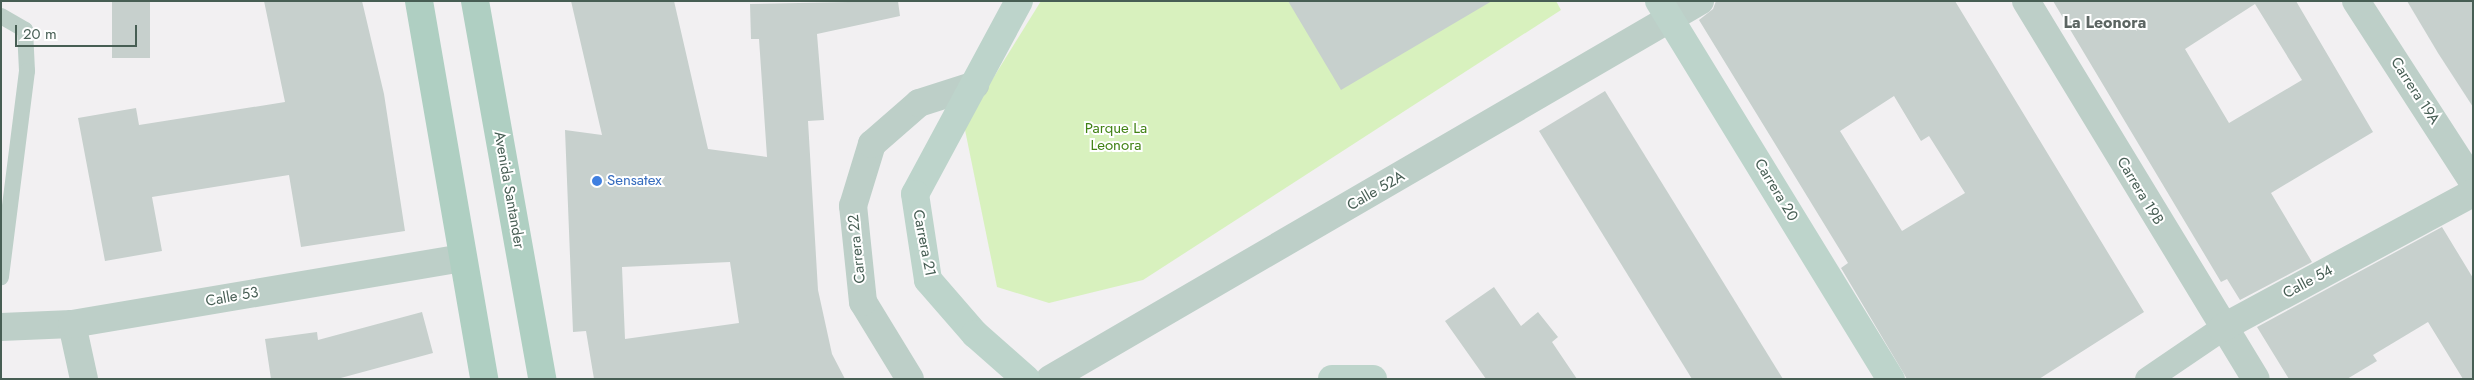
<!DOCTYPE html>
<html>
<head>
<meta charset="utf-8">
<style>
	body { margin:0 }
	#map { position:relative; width:2474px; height:380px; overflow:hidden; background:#f2f0f2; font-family:Jost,sans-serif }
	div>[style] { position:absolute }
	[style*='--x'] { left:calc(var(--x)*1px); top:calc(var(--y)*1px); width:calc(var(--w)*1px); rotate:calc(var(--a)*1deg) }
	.green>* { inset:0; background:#d8f1be }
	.building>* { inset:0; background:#c7d0cd; transform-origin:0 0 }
	.service>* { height:16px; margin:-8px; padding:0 8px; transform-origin:8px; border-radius:8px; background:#bdcfc8 }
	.pedestrian>* { height:25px; margin:-12.5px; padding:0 12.5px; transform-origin:12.5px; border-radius:12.5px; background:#bdcfc8 }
	.minor>* { height:28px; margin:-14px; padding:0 14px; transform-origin:14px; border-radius:14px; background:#bdcfc8 }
	.tertiary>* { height:28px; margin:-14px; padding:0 14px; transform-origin:14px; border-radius:14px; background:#bdcfc8 }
	.secondary>* { height:28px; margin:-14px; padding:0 14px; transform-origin:14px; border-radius:14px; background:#bdd4cb }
	.primary>* { height:28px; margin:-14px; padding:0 14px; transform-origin:14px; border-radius:14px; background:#afcfc2 }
	.dots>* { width:14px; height:14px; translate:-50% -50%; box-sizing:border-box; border:2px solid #fff; border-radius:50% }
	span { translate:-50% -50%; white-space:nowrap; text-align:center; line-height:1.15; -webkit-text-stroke:4px #fff; paint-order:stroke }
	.street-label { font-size:15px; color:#475e54 }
	.park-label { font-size:15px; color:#418215 }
	.shop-label { font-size:15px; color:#366cbe }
	.left { translate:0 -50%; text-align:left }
	.neighbourhood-label { font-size:16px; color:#5c6562; font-weight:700 }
	.frame { position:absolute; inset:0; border:2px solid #475e54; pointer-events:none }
	.scale { position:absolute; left:15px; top:25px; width:122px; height:22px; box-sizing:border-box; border:2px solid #475e54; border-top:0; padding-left:6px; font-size:15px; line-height:18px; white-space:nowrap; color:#475e54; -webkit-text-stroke:4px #fff; paint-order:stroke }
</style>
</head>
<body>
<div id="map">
	<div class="green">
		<i style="clip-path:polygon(1041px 1px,1556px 1px,1561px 10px,1143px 280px,1049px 303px,997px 287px,964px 125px)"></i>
	</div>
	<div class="building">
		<i style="left:112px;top:1px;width:38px;height:57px"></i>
		<i style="clip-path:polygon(264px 1px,362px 1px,384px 94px,405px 231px,301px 247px,289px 175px,152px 197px,162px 251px,105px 261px,78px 118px,136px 108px,139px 125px,285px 102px)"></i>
		<i style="clip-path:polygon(evenodd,571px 1px,674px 1px,708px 149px,767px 157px,759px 39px,751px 39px,750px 4px,898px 1px,900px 16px,817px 34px,824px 120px,808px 121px,818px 290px,832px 354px,845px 379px,594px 379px,586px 331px,573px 332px,565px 130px,602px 135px,571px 1px,730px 262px,739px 323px,625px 339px,622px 267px,730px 262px)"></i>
		<i style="clip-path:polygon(1288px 1px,1492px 1px,1341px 90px)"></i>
		<i style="clip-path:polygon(evenodd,1716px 1px,1955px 1px,2144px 312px,2039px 379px,1907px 379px,1841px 268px,1848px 263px,1699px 20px,1713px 9px,1716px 1px,1894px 96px,1921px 141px,1929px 136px,1965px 193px,1902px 231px,1840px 131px,1894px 96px)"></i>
		<i style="clip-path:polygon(evenodd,2053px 1px,2296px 1px,2373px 132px,2271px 193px,2312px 262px,2240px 300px,2227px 279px,2221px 282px,2053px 1px,2255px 4px,2302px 80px,2229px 123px,2185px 49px,2255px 4px)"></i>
		<i style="clip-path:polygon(2407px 1px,2473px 1px,2473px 107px,2438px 53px)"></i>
		<i style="clip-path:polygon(1605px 91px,1704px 251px,1783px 379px,1692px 379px,1539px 131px)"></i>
		<i style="clip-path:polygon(2442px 227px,2473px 278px,2473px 379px,2463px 379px,2428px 322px,2373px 355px,2377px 361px,2347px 379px,2289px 379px,2257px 327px)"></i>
		<i style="clip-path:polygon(1494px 287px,1521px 326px,1538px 312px,1558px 337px,1552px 342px,1577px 379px,1486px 379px,1445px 321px)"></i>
		<i style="clip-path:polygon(422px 312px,433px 353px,337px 379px,271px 379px,265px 339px,317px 332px,318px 340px)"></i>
	</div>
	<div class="service">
		<i style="--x:1;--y:16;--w:28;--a:30"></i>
		<i style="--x:25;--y:30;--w:41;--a:87.2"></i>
		<i style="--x:27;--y:71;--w:208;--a:97.2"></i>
	</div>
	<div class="pedestrian">
		<i style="--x:2147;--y:379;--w:91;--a:-34.2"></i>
	</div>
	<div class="minor">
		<i style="--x:2026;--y:1;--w:442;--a:58.7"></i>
		<i style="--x:2356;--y:1;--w:216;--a:57.1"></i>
		<i style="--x:72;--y:324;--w:56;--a:77.7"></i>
		<i style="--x:1;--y:327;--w:71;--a:-2.4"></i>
		<i style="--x:72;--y:324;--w:396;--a:-9.6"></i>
		<i style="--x:2222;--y:328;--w:285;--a:-28.3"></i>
		<i style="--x:1050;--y:379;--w:752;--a:-30.18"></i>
	</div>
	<div class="tertiary">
		<i style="--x:910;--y:379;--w:90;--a:-121.4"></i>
		<i style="--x:863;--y:302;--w:97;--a:-95.9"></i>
		<i style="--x:853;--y:206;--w:65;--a:-73"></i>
		<i style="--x:872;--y:144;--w:62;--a:-41.1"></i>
		<i style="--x:919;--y:103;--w:59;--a:-17.8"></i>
	</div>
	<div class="secondary">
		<i style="--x:1019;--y:1;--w:219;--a:118.3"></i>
		<i style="--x:915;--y:194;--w:87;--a:81.4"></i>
		<i style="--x:928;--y:280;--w:72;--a:49"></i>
		<i style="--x:975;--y:334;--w:68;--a:41.4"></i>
		<i style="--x:1659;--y:1;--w:444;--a:58.5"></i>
		<i style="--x:1332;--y:379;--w:41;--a:0"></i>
	</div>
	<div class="primary">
		<i style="--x:419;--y:1;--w:384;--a:80.2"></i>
		<i style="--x:475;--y:1;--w:384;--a:79.9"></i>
	</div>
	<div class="dots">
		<i style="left:597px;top:181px;background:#3f7fe0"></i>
	</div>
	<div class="street-label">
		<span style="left:2415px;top:91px;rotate:57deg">Carrera 19A</span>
		<span style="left:509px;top:190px;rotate:80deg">Avenida Santander</span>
		<span style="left:1776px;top:190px;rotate:59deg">Carrera 20</span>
		<span style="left:1376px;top:191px;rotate:-30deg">Calle 52A</span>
		<span style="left:2140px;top:191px;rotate:59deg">Carrera 19B</span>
		<span style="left:924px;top:243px;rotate:79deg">Carrera 21</span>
		<span style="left:857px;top:249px;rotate:-96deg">Carrera 22</span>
		<span style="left:2308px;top:282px;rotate:-28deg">Calle 54</span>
		<span style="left:232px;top:297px;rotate:-10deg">Calle 53</span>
	</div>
	<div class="park-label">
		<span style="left:1116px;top:137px">Parque La<br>Leonora</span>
	</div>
	<div class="shop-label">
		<span class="left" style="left:607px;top:181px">Sensatex</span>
	</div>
	<div class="neighbourhood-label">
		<span style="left:2105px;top:23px">La Leonora</span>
	</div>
	<div class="frame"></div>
	<div class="scale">20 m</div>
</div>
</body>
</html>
